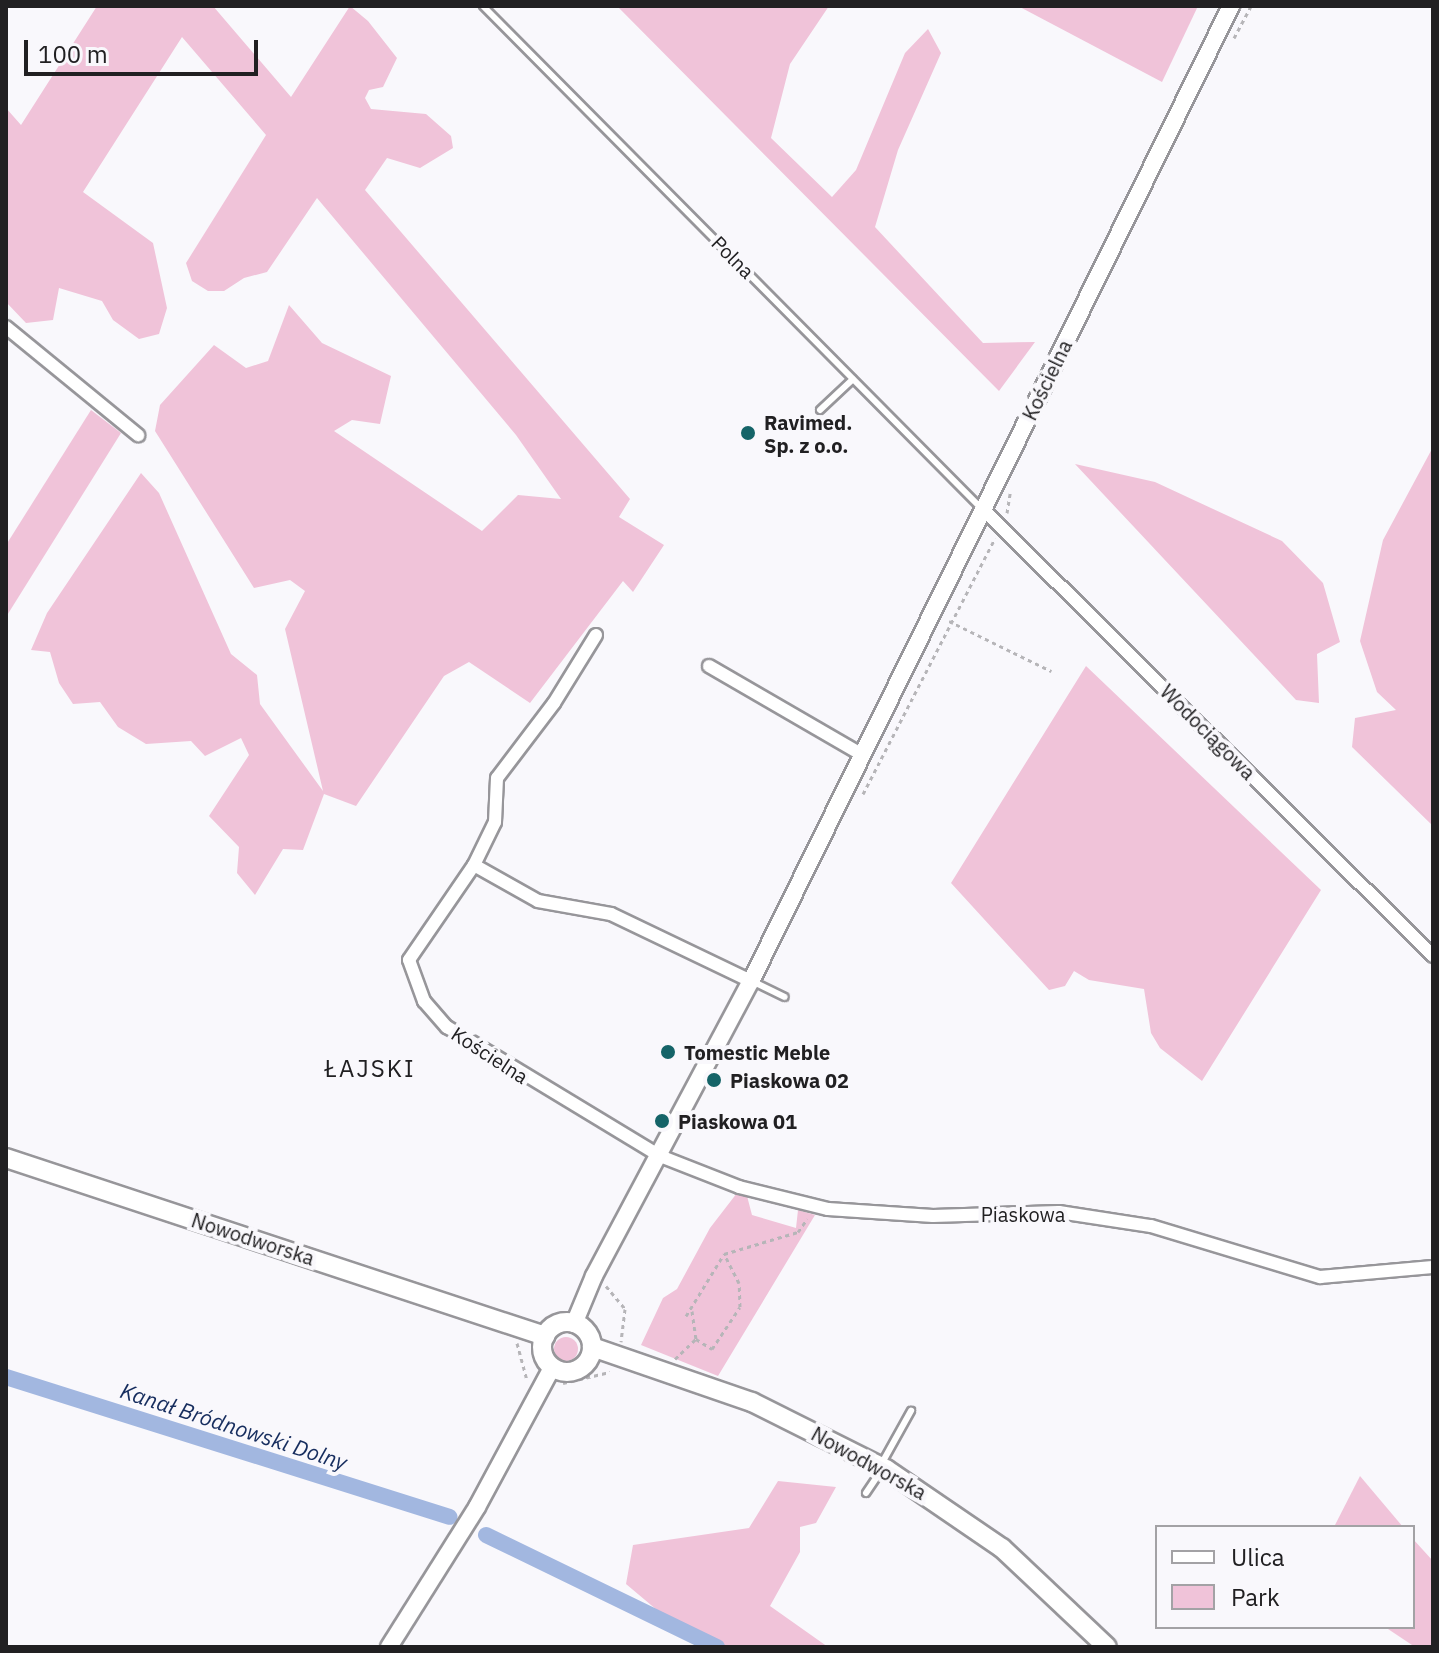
<!DOCTYPE html>
<html>
<head>
<meta charset="utf-8">
<style>
	body { margin:0 }
	#map { position:relative; width:1439px; height:1653px; overflow:hidden; background:#f9f8fc; font-family:"IBM Plex Sans",sans-serif }
	div>[style] { position:absolute }
	[style*='--x'] { left:calc(var(--x)*1px); top:calc(var(--y)*1px); width:calc(var(--w)*1px); rotate:calc(var(--a)*1deg) }
	.green>* { inset:0; background:#f0c3d9 }
	.round { border-radius:50% }
	.canal>* { height:16px; margin:-8px; padding:0 8px; transform-origin:8px; border-radius:8px; background:#a2b7e0 }
	.path>* { height:3px; margin-top:-1.5px; transform-origin:0; background:repeating-linear-gradient(90deg,#b6b5b8 0 4px,transparent 0 8px) }
	.roads { filter:drop-shadow(2px 0 #97969a) drop-shadow(-2px 0 #97969a) drop-shadow(0 2px #97969a) drop-shadow(0 -2px #97969a) }
	.service>* { height:6px; margin:-3px; padding:0 3px; transform-origin:3px; border-radius:3px; background:#fff }
	.minor>* { height:12px; margin:-6px; padding:0 6px; transform-origin:6px; border-radius:6px; background:#fff }
	.tertiary>* { height:16px; margin:-8px; padding:0 8px; transform-origin:8px; border-radius:8px; background:#fff }
	.secondary>* { height:18px; margin:-9px; padding:0 9px; transform-origin:9px; border-radius:9px; background:#fff }
	.secondary>.ring { margin:-9px; padding:0; box-sizing:content-box; background:none; border:18px solid #fff; border-radius:50% }
	.dots>* { width:22px; height:22px; translate:-50% -50%; box-sizing:border-box; border:4px solid #f9f8fc; border-radius:50% }
	span { translate:-50% -50%; white-space:nowrap; text-align:center; line-height:1.15; -webkit-text-stroke:8px #f9f8fc; paint-order:stroke }
	.street-label { font-size:20px; color:#212022 }
	.poi-label { font-size:20px; color:#212022; font-weight:700 }
	.left { translate:0 -50%; text-align:left }
	.water-label { font-size:22px; color:#162d5e; font-style:italic }
	.quarter-label { font-size:24px; color:#212022; letter-spacing:2px }
	.frame { position:absolute; inset:0; border:8px solid #212022; pointer-events:none }
	.legend { position:absolute; left:1155px; top:1525px; width:260px; height:104px; box-sizing:border-box; background:#f9f8fc; border:2px solid #a3a2a5; margin:0; padding:10px 14px; list-style:none; font-size:24px; color:#212022 }
	.legend li { display:flex; align-items:center; gap:16px; height:40px }
	.legend b { width:40px; border:2px solid #a3a2a5 }
	.scale { position:absolute; left:24px; top:40px; width:234px; height:36px; box-sizing:border-box; border:4px solid #212022; border-top:0; padding-left:10px; font-size:24px; line-height:28px; white-space:nowrap; color:#212022; -webkit-text-stroke:6px #f9f8fc; paint-order:stroke }
</style>
</head>
<body>
<div id="map">
	<div class="green">
		<i style="clip-path:polygon(97px 6px,213px 6px,291px 97px,350px 6px,368px 21px,397px 58px,383px 87px,369px 90px,365px 98px,371px 109px,426px 114px,451px 136px,453px 148px,420px 168px,387px 158px,365px 190px,630px 499px,619px 517px,664px 545px,633px 592px,623px 581px,530px 703px,469px 662px,444px 676px,356px 806px,324px 794px,303px 850px,283px 849px,255px 895px,237px 873px,239px 847px,209px 816px,249px 755px,241px 738px,205px 756px,191px 741px,146px 744px,118px 727px,100px 702px,73px 704px,59px 683px,50px 652px,31px 650px,47px 613px,141px 473px,159px 493px,231px 654px,257px 675px,260px 704px,323px 791px,285px 629px,305px 591px,290px 580px,254px 588px,155px 431px,160px 405px,214px 345px,246px 368px,268px 361px,289px 305px,322px 343px,391px 376px,380px 424px,352px 420px,334px 431px,482px 531px,518px 495px,561px 499px,516px 435px,317px 198px,267px 272px,244px 278px,224px 291px,208px 291px,192px 281px,186px 263px,266px 135px,182px 37px,83px 192px,153px 243px,167px 308px,159px 334px,139px 339px,113px 320px,102px 301px,59px 288px,53px 320px,26px 323px,6px 302px,6px 108px,21px 125px)"></i>
		<i style="clip-path:polygon(617px 6px,829px 6px,790px 64px,771px 138px,832px 197px,856px 170px,905px 53px,928px 29px,941px 53px,898px 150px,875px 227px,983px 343px,1035px 342px,999px 391px)"></i>
		<i style="clip-path:polygon(1018px 6px,1198px 6px,1162px 82px)"></i>
		<i style="clip-path:polygon(91px 410px,121px 433px,6px 617px,6px 545px)"></i>
		<i style="clip-path:polygon(1433px 447px,1433px 826px,1352px 747px,1355px 718px,1396px 710px,1377px 692px,1360px 641px,1383px 540px)"></i>
		<i style="clip-path:polygon(1075px 464px,1155px 482px,1282px 541px,1323px 583px,1340px 642px,1317px 654px,1319px 703px,1296px 700px)"></i>
		<i style="clip-path:polygon(1086px 666px,1321px 890px,1202px 1081px,1160px 1048px,1151px 1033px,1144px 989px,1089px 980px,1074px 971px,1065px 986px,1049px 990px,951px 883px)"></i>
		<i style="clip-path:polygon(737px 1193px,747px 1196px,752px 1215px,796px 1228px,798px 1210px,815px 1215px,718px 1376px,641px 1345px,663px 1298px,677px 1289px,710px 1228px)"></i>
		<i class="round" style="left:554px;top:1337px;width:24px;height:24px"></i>
		<i style="clip-path:polygon(1360px 1476px,1403px 1527px,1334px 1527px)"></i>
		<i style="clip-path:polygon(778px 1481px,836px 1487px,816px 1523px,800px 1527px,800px 1552px,770px 1606px,828px 1647px,701px 1647px,626px 1584px,633px 1545px,749px 1528px)"></i>
		<i style="clip-path:polygon(1413px 1539px,1433px 1561px,1433px 1647px,1415px 1647px,1385px 1627px,1413px 1627px)"></i>
	</div>
	<div class="canal">
		<i style="--x:6;--y:1377;--w:465;--a:17.5"></i>
		<i style="--x:486;--y:1535;--w:257;--a:25.9"></i>
	</div>
	<div class="path">
		<i style="--x:1234;--y:38;--w:36;--a:-62"></i>
		<i style="--x:1007;--y:513;--w:20;--a:-81"></i>
		<i style="--x:949;--y:621;--w:114;--a:26.1"></i>
		<i style="--x:863;--y:794;--w:288;--a:-62.7"></i>
		<i style="--x:606;--y:1286;--w:30;--a:50"></i>
		<i style="--x:625;--y:1309;--w:33;--a:97"></i>
		<i style="--x:692;--y:1311;--w:28;--a:82"></i>
		<i style="--x:686;--y:1316;--w:73;--a:-58.5"></i>
		<i style="--x:724;--y:1254;--w:77;--a:-16.6"></i>
		<i style="--x:798;--y:1232;--w:16;--a:-55"></i>
		<i style="--x:696;--y:1339;--w:19;--a:32"></i>
		<i style="--x:712;--y:1349;--w:50;--a:-56.3"></i>
		<i style="--x:740;--y:1307;--w:24;--a:-92"></i>
		<i style="--x:739;--y:1283;--w:33;--a:-117"></i>
		<i style="--x:517;--y:1343;--w:38;--a:75"></i>
		<i style="--x:675;--y:1359;--w:29;--a:-44"></i>
		<i style="--x:563;--y:1383;--w:48;--a:-13.2"></i>
	</div>
	<div class="roads">
		<div class="service">
			<i style="--x:483;--y:6;--w:709;--a:45.23"></i>
			<i style="--x:820;--y:410;--w:45;--a:-43.2"></i>
			<i style="--x:754;--y:982;--w:34;--a:26"></i>
			<i style="--x:882;--y:1463;--w:60;--a:-60.9"></i>
			<i style="--x:866;--y:1493;--w:29;--a:-56"></i>
		</div>
		<div class="minor">
			<i style="--x:6;--y:327;--w:171;--a:39.3"></i>
			<i style="--x:983;--y:509;--w:634;--a:44.81"></i>
			<i style="--x:596;--y:635;--w:80;--a:121.7"></i>
			<i style="--x:554;--y:703;--w:94;--a:127.2"></i>
			<i style="--x:497;--y:778;--w:44;--a:92.6"></i>
			<i style="--x:495;--y:822;--w:48;--a:116"></i>
			<i style="--x:474;--y:865;--w:115;--a:124.4"></i>
			<i style="--x:409;--y:960;--w:44;--a:69.9"></i>
			<i style="--x:424;--y:1001;--w:35;--a:49"></i>
			<i style="--x:447;--y:1027;--w:249;--a:31.2"></i>
			<i style="--x:660;--y:1156;--w:85;--a:21.4"></i>
			<i style="--x:739;--y:1187;--w:92;--a:13.9"></i>
			<i style="--x:828;--y:1209;--w:105;--a:3.8"></i>
			<i style="--x:933;--y:1216;--w:126;--a:-1.8"></i>
			<i style="--x:1059;--y:1212;--w:93;--a:8.7"></i>
			<i style="--x:1151;--y:1226;--w:177;--a:16.8"></i>
			<i style="--x:1320;--y:1277;--w:113;--a:-5.1"></i>
			<i style="--x:709;--y:666;--w:176;--a:30.1"></i>
			<i style="--x:474;--y:865;--w:73;--a:29.4"></i>
			<i style="--x:538;--y:901;--w:74;--a:10.1"></i>
			<i style="--x:611;--y:914;--w:155;--a:25.6"></i>
		</div>
		<div class="tertiary">
			<i style="--x:574;--y:1324;--w:52;--a:-67.4"></i>
			<i style="--x:594;--y:1276;--w:334;--a:-62"></i>
			<i style="--x:751;--y:981;--w:1087;--a:-63.79"></i>
			<i style="--x:389;--y:1647;--w:165;--a:-57.8"></i>
			<i style="--x:477;--y:1507;--w:158;--a:-61.7"></i>
		</div>
		<div class="secondary">
			<i style="--x:6;--y:1158;--w:568;--a:18.28"></i>
			<i class="ring" style="left:542px;top:1322px;width:32px;height:32px"></i>
			<i style="--x:592;--y:1347;--w:169;--a:19"></i>
			<i style="--x:752;--y:1402;--w:150;--a:26.6"></i>
			<i style="--x:886;--y:1469;--w:140;--a:34.3"></i>
			<i style="--x:1002;--y:1548;--w:144;--a:43.3"></i>
		</div>
	</div>
	<div class="dots">
		<i style="left:748px;top:433px;background:#156468"></i>
		<i style="left:668px;top:1052px;background:#156468"></i>
		<i style="left:714px;top:1080px;background:#156468"></i>
		<i style="left:662px;top:1121px;background:#156468"></i>
	</div>
	<div class="street-label">
		<span style="left:733px;top:257px;rotate:45deg">Polna</span>
		<span style="left:1047px;top:380px;rotate:-64deg">Kościelna</span>
		<span style="left:1208px;top:732px;rotate:45deg">Wodociągowa</span>
		<span style="left:490px;top:1055px;rotate:33deg">Kościelna</span>
		<span style="left:1023px;top:1214px">Piaskowa</span>
		<span style="left:253px;top:1239px;rotate:18deg">Nowodworska</span>
		<span style="left:869px;top:1463px;rotate:29deg">Nowodworska</span>
	</div>
	<div class="poi-label">
		<span class="left" style="left:764px;top:434px">Ravimed.<br>Sp. z o.o.</span>
		<span class="left" style="left:684px;top:1052px">Tomestic Meble</span>
		<span class="left" style="left:730px;top:1080px">Piaskowa 02</span>
		<span class="left" style="left:678px;top:1121px">Piaskowa 01</span>
	</div>
	<div class="water-label">
		<span style="left:234px;top:1426px;rotate:18deg">Kanał Bródnowski Dolny</span>
	</div>
	<div class="quarter-label">
		<span style="left:370px;top:1069px">ŁAJSKI</span>
	</div>
	<div class="frame"></div>
	<ul class="legend">
	<li><b style="height:10px;background:#fff"></b>Ulica</li>
	<li><b style="height:22px;background:#f0c3d9"></b>Park</li>
	</ul>
	<div class="scale">100 m</div>
</div>
</body>
</html>
